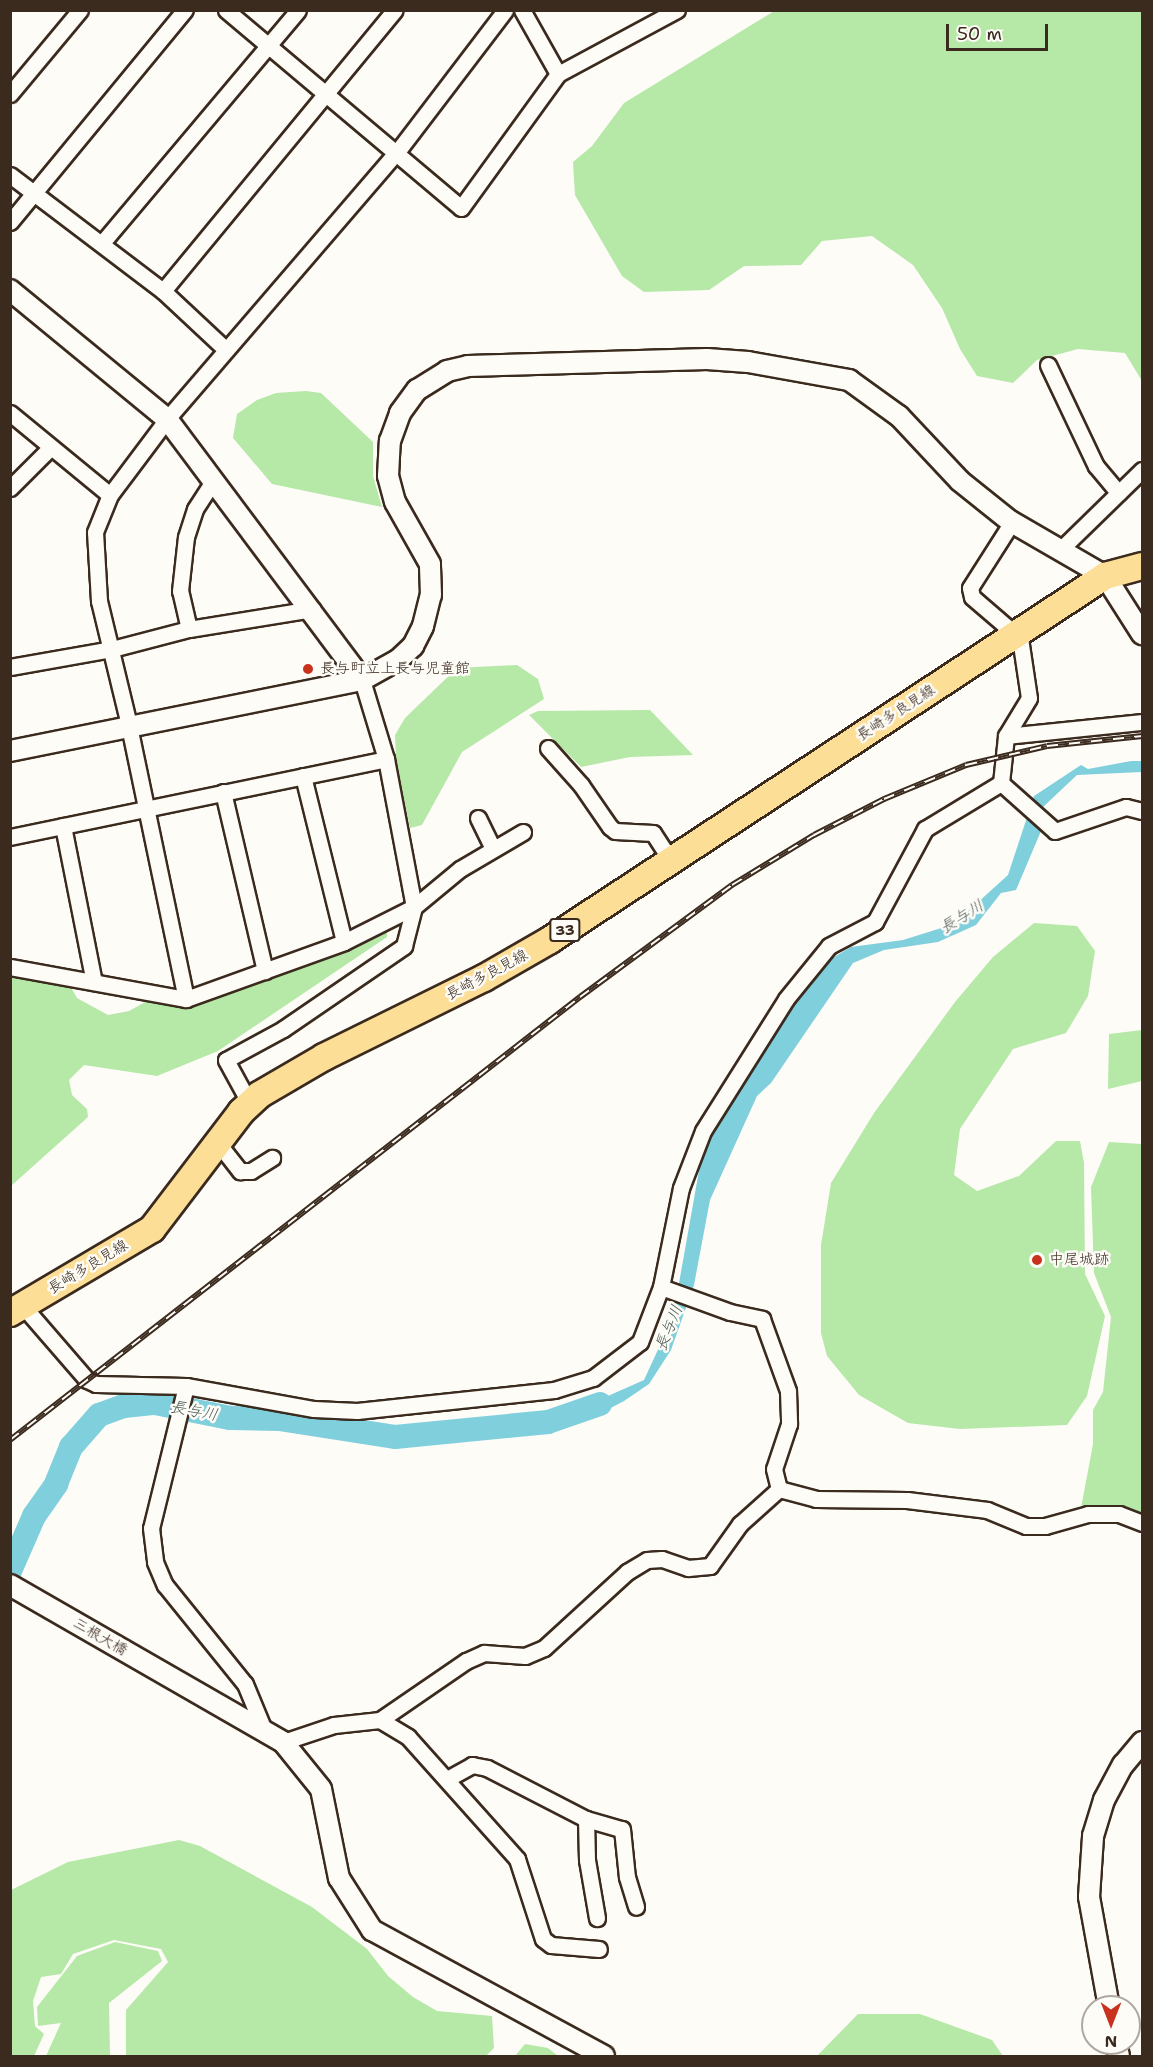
<!DOCTYPE html>
<html>
<head>
<meta charset="utf-8">
<style>
	body { margin:0 }
	#map { position:relative; width:1153px; height:2067px; overflow:hidden; background:#fdfcf7; font-family:"Shantell Sans","Klee One",sans-serif }
	div>[style] { position:absolute }
	[style*='--x'] { left:calc(var(--x)*1px); top:calc(var(--y)*1px); width:calc(var(--w)*1px); rotate:calc(var(--a)*1deg) }
	.green>* { inset:0; background:#b6e8a8 }
	.water>* { inset:0; background:#80cfdd }
	.river>* { height:24px; margin:-12px; padding:0 12px; transform-origin:12px; border-radius:12px; background:#80cfdd }
	.roads { filter:drop-shadow(2px 0 #3b2a1e) drop-shadow(-2px 0 #3b2a1e) drop-shadow(0 2px #3b2a1e) drop-shadow(0 -2px #3b2a1e) }
	.minor>* { height:15px; margin:-7.5px; padding:0 7.5px; transform-origin:7.5px; border-radius:7.5px; background:#fdfcf7 }
	.tertiary>* { height:20px; margin:-10px; padding:0 10px; transform-origin:10px; border-radius:10px; background:#fdfcf7 }
	.primary>* { height:26px; margin:-13px; padding:0 13px; transform-origin:13px; border-radius:13px; background:#fcde96 }
	.rail>* { height:6px; margin-top:-3px; transform-origin:0; background:repeating-linear-gradient(90deg,#fdfcf7 0 11px,#3b2a1e 0 22px); box-sizing:border-box; border-block:2px solid #3b2a1e }
	.dots>* { width:16px; height:16px; translate:-50% -50%; box-sizing:border-box; border:3px solid #fdfcf7; border-radius:50% }
	span { translate:-50% -50%; white-space:nowrap; text-align:center; line-height:1.15; -webkit-text-stroke:5px #fdfcf7; paint-order:stroke }
	.shield-label span { padding:2px 4px; background:#fdfcf7; border:2px solid; border-radius:4px; -webkit-text-stroke-width:0 }
	.shield-label { font-size:14px; color:#3b2a1e; font-weight:700 }
	.poi-label { font-size:15px; color:#3b2a1e }
	.left { translate:0 -50%; text-align:left }
	.street-label { font-size:15px; color:#3b2a1e }
	.water-label { font-size:16px; color:#505c57; font-style:italic }
	.frame { position:absolute; inset:0; border:12px solid #3b2a1e; pointer-events:none }
	.north { position:absolute; left:1081px; top:1995px; width:60px; height:60px; box-sizing:border-box; background:#fdfcf7; border:2px solid #afa8a0; border-radius:50%; rotate:180deg; font-size:16px; font-weight:700; line-height:24px; text-align:center; color:#3b2a1e }
	.north::after { content:''; display:block; margin:auto; width:21px; height:27px; background:#c8321e; clip-path:polygon(50% 0,100% 100%,50% 72%,0 100%) }
	.scale { position:absolute; left:946px; top:24px; width:102px; height:27px; box-sizing:border-box; border:3px solid #3b2a1e; border-top:0; padding-left:8px; font-size:18px; line-height:21px; white-space:nowrap; color:#3b2a1e; -webkit-text-stroke:4px #fdfcf7; paint-order:stroke }
</style>
</head>
<body>
<div id="map">
	<div class="green">
		<i style="clip-path:polygon(776px 10px,1142px 11px,1142px 381px,1125px 353px,1078px 349px,1037px 360px,1013px 383px,977px 376px,960px 349px,942px 308px,913px 265px,872px 236px,822px 241px,801px 265px,744px 266px,709px 290px,644px 292px,622px 276px,575px 195px,573px 162px,592px 146px,624px 103px)"></i>
		<i style="clip-path:polygon(306px 391px,321px 393px,373px 442px,373px 476px,382px 507px,272px 484px,233px 438px,237px 414px,257px 400px,276px 393px)"></i>
		<i style="clip-path:polygon(517px 665px,538px 679px,544px 699px,462px 752px,422px 825px,410px 828px,396px 759px,395px 735px,405px 718px,457px 668px)"></i>
		<i style="clip-path:polygon(650px 710px,693px 755px,630px 757px,581px 767px,529px 715px,538px 711px)"></i>
		<i style="clip-path:polygon(1034px 923px,1077px 926px,1095px 951px,1088px 996px,1066px 1033px,1013px 1049px,960px 1129px,954px 1175px,977px 1191px,1019px 1176px,1056px 1141px,1080px 1141px,1084px 1163px,1085px 1274px,1105px 1316px,1087px 1396px,1067px 1425px,960px 1429px,908px 1423px,859px 1395px,827px 1356px,821px 1333px,821px 1245px,831px 1183px,874px 1113px,955px 1002px,993px 957px)"></i>
		<i style="clip-path:polygon(387px 925px,387px 937px,218px 1051px,157px 1076px,84px 1065px,69px 1080px,72px 1095px,87px 1109px,88px 1117px,11px 1186px,11px 975px,69px 984px,77px 998px,108px 1015px,129px 1011px,147px 1001px,193px 1002px,351px 947px)"></i>
		<i style="clip-path:polygon(1142px 1030px,1142px 1081px,1108px 1089px,1109px 1034px)"></i>
		<i style="clip-path:polygon(1109px 1142px,1142px 1144px,1142px 1521px,1129px 1524px,1081px 1508px,1093px 1444px,1093px 1410px,1103px 1392px,1111px 1317px,1094px 1273px,1091px 1187px)"></i>
		<i style="clip-path:polygon(179px 1840px,200px 1846px,312px 1907px,367px 1949px,388px 1976px,413px 1997px,437px 2011px,492px 2016px,494px 2048px,486px 2056px,126px 2056px,126px 2010px,168px 1962px,161px 1949px,114px 1940px,73px 1954px,61px 1974px,41px 1977px,33px 2001px,35px 2026px,44px 2034px,34px 2056px,11px 2056px,11px 1890px,68px 1862px)"></i>
		<i style="clip-path:polygon(115px 1942px,158px 1951px,162px 1961px,109px 2003px,110px 2056px,46px 2056px,61px 2023px,38px 2026px,37px 2007px,77px 1956px)"></i>
		<i style="clip-path:polygon(858px 2014px,920px 2014px,992px 2040px,1003px 2056px,817px 2056px)"></i>
		<i style="clip-path:polygon(525px 2044px,548px 2048px,558px 2056px,515px 2056px)"></i>
	</div>
	<div class="water">
		<i style="clip-path:polygon(1131px 761px,1142px 761px,1142px 772px,1077px 775px,1042px 808px,1044px 824px,1016px 890px,1001px 893px,976px 925px,938px 942px,884px 950px,853px 963px,771px 1083px,757px 1096px,710px 1200px,694px 1285px,671px 1350px,649px 1384px,624px 1401px,603px 1412px,565px 1415px,644px 1380px,673px 1317px,703px 1148px,746px 1067px,819px 966px,851px 947px,903px 940px,954px 924px,1008px 875px,1034px 796px,1081px 765px,1088px 769px)"></i>
	</div>
	<div class="river">
		<i style="--x:10;--y:1571;--w:60;--a:-66.4"></i>
		<i style="--x:34;--y:1516;--w:39;--a:-55"></i>
		<i style="--x:56;--y:1484;--w:40;--a:-68"></i>
		<i style="--x:71;--y:1447;--w:43;--a:-48.8"></i>
		<i style="--x:99;--y:1415;--w:27;--a:-20"></i>
		<i style="--x:124;--y:1406;--w:31;--a:-6"></i>
		<i style="--x:155;--y:1403;--w:76;--a:11.3"></i>
		<i style="--x:230;--y:1418;--w:49;--a:1.2"></i>
		<i style="--x:279;--y:1419;--w:117;--a:8.8"></i>
		<i style="--x:395;--y:1437;--w:154;--a:-5.6"></i>
		<i style="--x:548;--y:1422;--w:55;--a:-19.1"></i>
	</div>
	<div class="roads">
		<div class="minor">
			<i style="--x:226;--y:10;--w:307;--a:40.1"></i>
			<i style="--x:461;--y:208;--w:165;--a:-54.1"></i>
			<i style="--x:558;--y:74;--w:135;--a:-28.3"></i>
			<i style="--x:522;--y:10;--w:73;--a:60.6"></i>
			<i style="--x:10;--y:94;--w:109;--a:-50.2"></i>
			<i style="--x:10;--y:175;--w:192;--a:37.2"></i>
			<i style="--x:163;--y:291;--w:85;--a:43.1"></i>
			<i style="--x:10;--y:222;--w:275;--a:-50.5"></i>
			<i style="--x:102;--y:243;--w:304;--a:-49.9"></i>
			<i style="--x:163;--y:291;--w:364;--a:-50.5"></i>
			<i style="--x:1048;--y:365;--w:112;--a:64.6"></i>
			<i style="--x:1096;--y:466;--w:35;--a:50"></i>
			<i style="--x:10;--y:413;--w:129;--a:39.4"></i>
			<i style="--x:10;--y:488;--w:57;--a:-45"></i>
			<i style="--x:1012;--y:522;--w:78;--a:122.5"></i>
			<i style="--x:970;--y:588;--w:9;--a:77"></i>
			<i style="--x:972;--y:597;--w:57;--a:40.7"></i>
			<i style="--x:1061;--y:549;--w:113;--a:-44.3"></i>
			<i style="--x:189;--y:629;--w:39;--a:-103"></i>
			<i style="--x:180;--y:591;--w:54;--a:-83.7"></i>
			<i style="--x:186;--y:537;--w:29;--a:-72"></i>
			<i style="--x:195;--y:509;--w:33;--a:-57"></i>
			<i style="--x:10;--y:667;--w:104;--a:-10"></i>
			<i style="--x:112;--y:649;--w:80;--a:-14.6"></i>
			<i style="--x:189;--y:629;--w:125;--a:-9.2"></i>
			<i style="--x:1006;--y:736;--w:137;--a:-5.9"></i>
			<i style="--x:548;--y:748;--w:50;--a:48.3"></i>
			<i style="--x:581;--y:785;--w:51;--a:55.4"></i>
			<i style="--x:610;--y:827;--w:6;--a:39"></i>
			<i style="--x:615;--y:831;--w:38;--a:3"></i>
			<i style="--x:653;--y:833;--w:33;--a:57"></i>
			<i style="--x:303;--y:776;--w:171;--a:76.1"></i>
			<i style="--x:1001;--y:783;--w:72;--a:41.6"></i>
			<i style="--x:1055;--y:831;--w:75;--a:-18.7"></i>
			<i style="--x:1126;--y:807;--w:16;--a:14"></i>
			<i style="--x:1001;--y:783;--w:47;--a:-83.9"></i>
			<i style="--x:1006;--y:736;--w:44;--a:-58.8"></i>
			<i style="--x:1029;--y:698;--w:68;--a:-98.5"></i>
			<i style="--x:223;--y:792;--w:184;--a:76.8"></i>
			<i style="--x:478;--y:818;--w:34;--a:64"></i>
			<i style="--x:63;--y:826;--w:159;--a:78.8"></i>
			<i style="--x:10;--y:837;--w:384;--a:-11.7"></i>
			<i style="--x:10;--y:967;--w:179;--a:10.3"></i>
			<i style="--x:186;--y:999;--w:168;--a:-19.8"></i>
			<i style="--x:344;--y:942;--w:78;--a:-26.6"></i>
			<i style="--x:414;--y:907;--w:151;--a:-100.7"></i>
			<i style="--x:386;--y:759;--w:83;--a:-106.9"></i>
			<i style="--x:186;--y:999;--w:280;--a:-101.8"></i>
			<i style="--x:129;--y:725;--w:128;--a:-103.6"></i>
			<i style="--x:99;--y:601;--w:69;--a:-93.3"></i>
			<i style="--x:95;--y:532;--w:40;--a:-68"></i>
			<i style="--x:110;--y:495;--w:95;--a:-53.1"></i>
			<i style="--x:167;--y:419;--w:352;--a:-49.3"></i>
			<i style="--x:397;--y:152;--w:178;--a:-52.7"></i>
			<i style="--x:250;--y:1104;--w:50;--a:-118.6"></i>
			<i style="--x:226;--y:1060;--w:65;--a:-28.5"></i>
			<i style="--x:283;--y:1029;--w:147;--a:-34.4"></i>
			<i style="--x:404;--y:946;--w:40;--a:-75.6"></i>
			<i style="--x:414;--y:907;--w:60;--a:-39.6"></i>
			<i style="--x:460;--y:869;--w:73;--a:-30.4"></i>
			<i style="--x:218;--y:1143;--w:36;--a:52"></i>
			<i style="--x:240;--y:1171;--w:11;--a:0"></i>
			<i style="--x:251;--y:1171;--w:25;--a:-32"></i>
			<i style="--x:661;--y:1287;--w:73;--a:19.9"></i>
			<i style="--x:730;--y:1312;--w:33;--a:12"></i>
			<i style="--x:762;--y:1319;--w:77;--a:70.1"></i>
			<i style="--x:788;--y:1391;--w:33;--a:88"></i>
			<i style="--x:789;--y:1424;--w:47;--a:108.4"></i>
			<i style="--x:774;--y:1469;--w:21;--a:76"></i>
			<i style="--x:779;--y:1489;--w:38;--a:15"></i>
			<i style="--x:816;--y:1499;--w:91;--a:0.6"></i>
			<i style="--x:907;--y:1500;--w:81;--a:7.1"></i>
			<i style="--x:987;--y:1510;--w:42;--a:22.3"></i>
			<i style="--x:1026;--y:1526;--w:19;--a:0"></i>
			<i style="--x:1045;--y:1526;--w:45;--a:-15.6"></i>
			<i style="--x:1088;--y:1514;--w:31;--a:0"></i>
			<i style="--x:1119;--y:1514;--w:25;--a:21"></i>
			<i style="--x:23;--y:1306;--w:98;--a:49.1"></i>
			<i style="--x:87;--y:1380;--w:10;--a:24"></i>
			<i style="--x:96;--y:1384;--w:90;--a:1.3"></i>
			<i style="--x:186;--y:1386;--w:130;--a:10.2"></i>
			<i style="--x:314;--y:1409;--w:43;--a:2.7"></i>
			<i style="--x:357;--y:1411;--w:198;--a:-6.1"></i>
			<i style="--x:554;--y:1390;--w:41;--a:-17.1"></i>
			<i style="--x:593;--y:1378;--w:59;--a:-37.5"></i>
			<i style="--x:640;--y:1342;--w:59;--a:-69.1"></i>
			<i style="--x:661;--y:1287;--w:101;--a:-78.6"></i>
			<i style="--x:681;--y:1188;--w:61;--a:-68.9"></i>
			<i style="--x:703;--y:1131;--w:156;--a:-57.8"></i>
			<i style="--x:786;--y:999;--w:68;--a:-50.9"></i>
			<i style="--x:829;--y:946;--w:52;--a:-27.6"></i>
			<i style="--x:875;--y:922;--w:106;--a:-61.7"></i>
			<i style="--x:925;--y:829;--w:89;--a:-31.2"></i>
			<i style="--x:186;--y:1386;--w:146;--a:103.8"></i>
			<i style="--x:151;--y:1528;--w:34;--a:83"></i>
			<i style="--x:155;--y:1562;--w:25;--a:67"></i>
			<i style="--x:165;--y:1585;--w:127;--a:51.1"></i>
			<i style="--x:245;--y:1684;--w:50;--a:67.6"></i>
			<i style="--x:380;--y:1720;--w:33;--a:31"></i>
			<i style="--x:408;--y:1737;--w:164;--a:48.2"></i>
			<i style="--x:517;--y:1859;--w:84;--a:72"></i>
			<i style="--x:543;--y:1939;--w:10;--a:37"></i>
			<i style="--x:551;--y:1945;--w:48;--a:4.8"></i>
			<i style="--x:283;--y:1742;--w:54;--a:-18.4"></i>
			<i style="--x:334;--y:1725;--w:46;--a:-6.2"></i>
			<i style="--x:380;--y:1720;--w:104;--a:-34.5"></i>
			<i style="--x:466;--y:1661;--w:20;--a:-24"></i>
			<i style="--x:484;--y:1653;--w:41;--a:4.2"></i>
			<i style="--x:525;--y:1656;--w:21;--a:-23"></i>
			<i style="--x:544;--y:1648;--w:113;--a:-42.5"></i>
			<i style="--x:627;--y:1572;--w:23;--a:-31"></i>
			<i style="--x:647;--y:1560;--w:15;--a:-4"></i>
			<i style="--x:662;--y:1559;--w:28;--a:19"></i>
			<i style="--x:688;--y:1568;--w:22;--a:-5"></i>
			<i style="--x:710;--y:1566;--w:52;--a:-54.5"></i>
			<i style="--x:740;--y:1524;--w:52;--a:-41.9"></i>
			<i style="--x:447;--y:1779;--w:29;--a:-29"></i>
			<i style="--x:472;--y:1765;--w:15;--a:11"></i>
			<i style="--x:487;--y:1768;--w:111;--a:27.3"></i>
			<i style="--x:586;--y:1819;--w:37;--a:16"></i>
			<i style="--x:622;--y:1829;--w:48;--a:84.1"></i>
			<i style="--x:627;--y:1877;--w:31;--a:73"></i>
			<i style="--x:586;--y:1819;--w:41;--a:88.6"></i>
			<i style="--x:587;--y:1860;--w:59;--a:80.2"></i>
		</div>
		<div class="tertiary">
			<i style="--x:10;--y:290;--w:203;--a:39.4"></i>
			<i style="--x:167;--y:419;--w:326;--a:53.2"></i>
			<i style="--x:10;--y:751;--w:359;--a:-11.4"></i>
			<i style="--x:362;--y:680;--w:41;--a:-29.1"></i>
			<i style="--x:398;--y:660;--w:21;--a:-43"></i>
			<i style="--x:413;--y:646;--w:22;--a:-63"></i>
			<i style="--x:423;--y:626;--w:32;--a:-76"></i>
			<i style="--x:431;--y:595;--w:31;--a:-92"></i>
			<i style="--x:430;--y:564;--w:71;--a:-119.4"></i>
			<i style="--x:395;--y:502;--w:27;--a:-105"></i>
			<i style="--x:388;--y:476;--w:35;--a:-87"></i>
			<i style="--x:390;--y:441;--w:30;--a:-70"></i>
			<i style="--x:400;--y:413;--w:29;--a:-54"></i>
			<i style="--x:417;--y:390;--w:36;--a:-32"></i>
			<i style="--x:447;--y:371;--w:22;--a:-13"></i>
			<i style="--x:468;--y:366;--w:239;--a:-1.7"></i>
			<i style="--x:707;--y:359;--w:41;--a:4.2"></i>
			<i style="--x:748;--y:362;--w:103;--a:10.1"></i>
			<i style="--x:849;--y:380;--w:62;--a:35.8"></i>
			<i style="--x:899;--y:416;--w:89;--a:46.8"></i>
			<i style="--x:960;--y:481;--w:64;--a:38.7"></i>
			<i style="--x:1010;--y:521;--w:110;--a:30.1"></i>
			<i style="--x:1105;--y:576;--w:69;--a:57.5"></i>
			<i style="--x:10;--y:1585;--w:315;--a:29.9"></i>
			<i style="--x:283;--y:1742;--w:60;--a:51"></i>
			<i style="--x:321;--y:1789;--w:91;--a:78.6"></i>
			<i style="--x:339;--y:1878;--w:62;--a:57.6"></i>
			<i style="--x:372;--y:1930;--w:264;--a:28.5"></i>
			<i style="--x:1109;--y:2007;--w:112;--a:-100.3"></i>
			<i style="--x:1089;--y:1897;--w:61;--a:-86.2"></i>
			<i style="--x:1093;--y:1836;--w:38;--a:-73"></i>
			<i style="--x:1104;--y:1800;--w:40;--a:-62"></i>
			<i style="--x:1123;--y:1765;--w:30;--a:-50"></i>
			<i style="--x:1116;--y:2043;--w:13;--a:77"></i>
		</div>
		<div class="primary">
			<i style="--x:10;--y:1313;--w:165;--a:-30.6"></i>
			<i style="--x:152;--y:1229;--w:147;--a:-52.7"></i>
			<i style="--x:241;--y:1112;--w:25;--a:-43"></i>
			<i style="--x:259;--y:1095;--w:75;--a:-30.3"></i>
			<i style="--x:324;--y:1057;--w:178;--a:-26.3"></i>
			<i style="--x:484;--y:978;--w:76;--a:-29.9"></i>
			<i style="--x:550;--y:940;--w:664;--a:-33.26"></i>
			<i style="--x:1105;--y:576;--w:38;--a:-15"></i>
		</div>
	</div>
	<div class="rail">
		<i style="--x:10;--y:1440;--w:722;--a:-37.85"></i>
		<i style="--x:580;--y:997;--w:189;--a:-36.4"></i>
		<i style="--x:732;--y:885;--w:96;--a:-31.4"></i>
		<i style="--x:814;--y:835;--w:79;--a:-27.2"></i>
		<i style="--x:884;--y:799;--w:89;--a:-22.5"></i>
		<i style="--x:966;--y:765;--w:83;--a:-13.2"></i>
		<i style="--x:1047;--y:746;--w:96;--a:-6"></i>
	</div>
	<div class="dots">
		<i style="left:308px;top:669px;background:#c8321e"></i>
		<i style="left:1037px;top:1260px;background:#c8321e"></i>
	</div>
	<div class="shield-label">
		<span style="left:565px;top:930px">33</span>
	</div>
	<div class="poi-label">
		<span class="left" style="left:320px;top:669px">長与町立上長与児童館</span>
		<span class="left" style="left:1049px;top:1260px">中尾城跡</span>
	</div>
	<div class="street-label">
		<span style="left:896px;top:713px;rotate:-33deg">長崎多良見線</span>
		<span style="left:487px;top:975px;rotate:-28deg">長崎多良見線</span>
		<span style="left:88px;top:1267px;rotate:-31deg">長崎多良見線</span>
		<span style="left:100px;top:1637px;rotate:30deg">三根大橋</span>
	</div>
	<div class="water-label">
		<span style="left:962px;top:917px;rotate:-32deg">長与川</span>
		<span style="left:669px;top:1328px;rotate:-68deg">長与川</span>
		<span style="left:194px;top:1411px;rotate:11deg">長与川</span>
	</div>
	<div class="frame"></div>
	<div class="north">N</div>
	<div class="scale">50 m</div>
</div>
</body>
</html>
